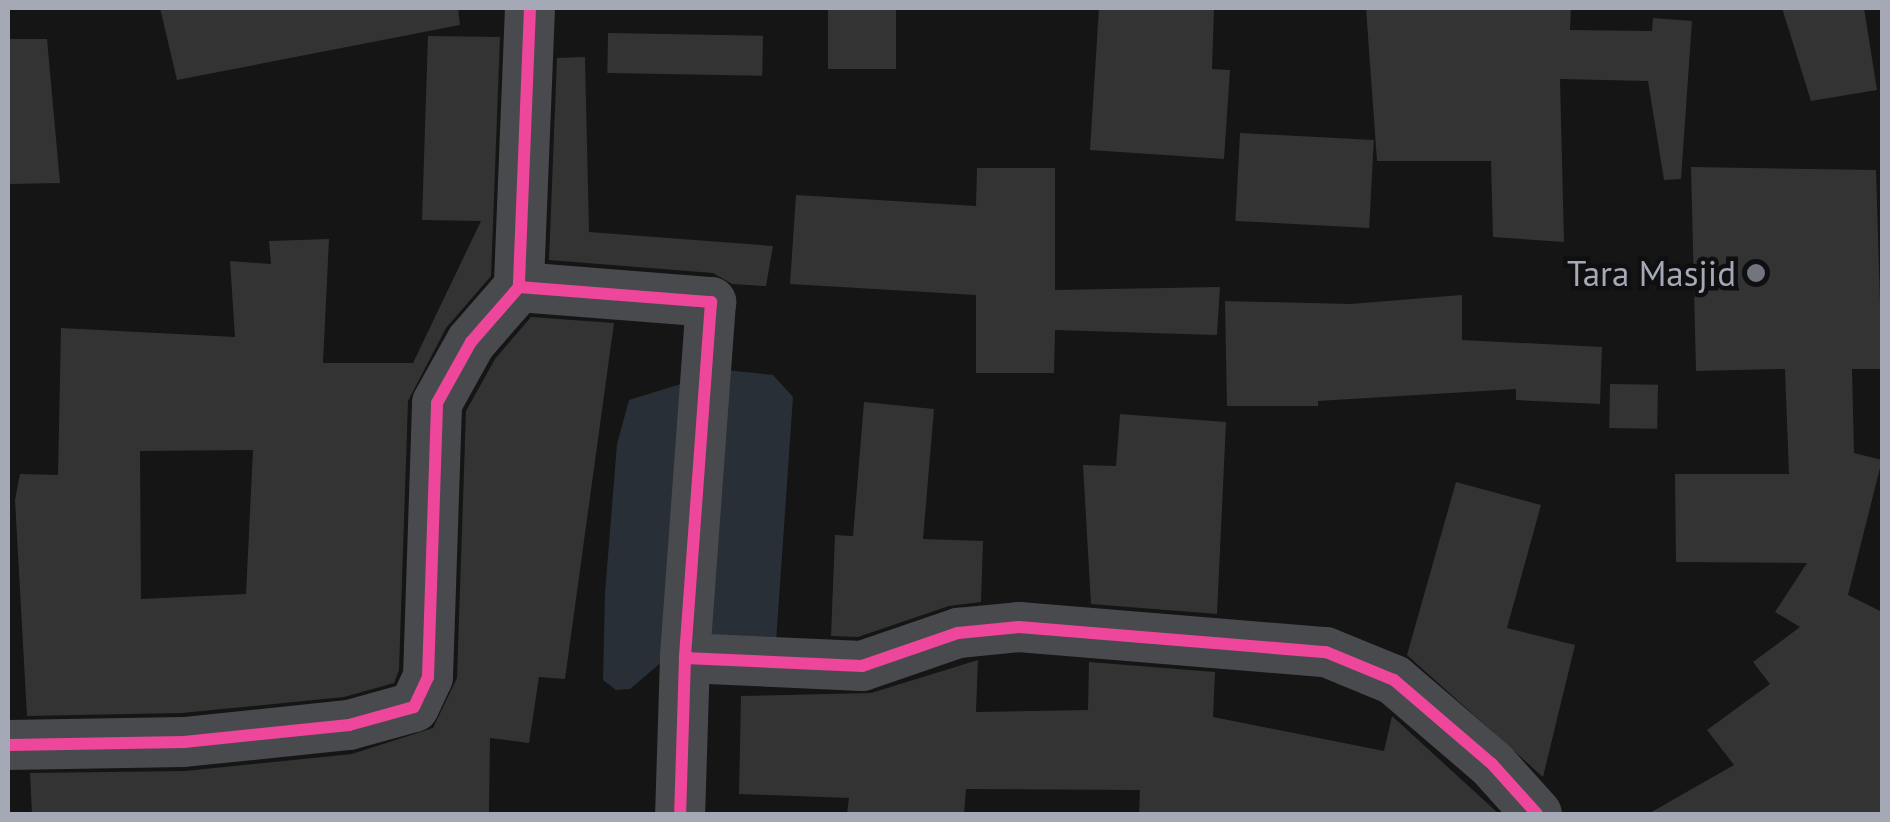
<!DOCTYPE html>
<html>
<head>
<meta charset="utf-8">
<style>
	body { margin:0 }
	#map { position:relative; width:1890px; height:822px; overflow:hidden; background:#151515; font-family:"PT Sans",sans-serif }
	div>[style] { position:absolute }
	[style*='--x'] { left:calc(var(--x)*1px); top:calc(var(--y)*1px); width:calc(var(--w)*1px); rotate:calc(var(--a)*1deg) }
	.water>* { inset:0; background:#282f37 }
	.building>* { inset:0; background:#333334; transform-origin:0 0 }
	.minor>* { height:50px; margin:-25px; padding:0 25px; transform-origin:25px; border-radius:25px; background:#494a4e }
	.cycleway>* { height:12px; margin:-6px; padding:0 6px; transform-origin:6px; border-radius:6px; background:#ed469a }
	.dots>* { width:28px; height:28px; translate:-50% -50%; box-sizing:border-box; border:5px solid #0f0f11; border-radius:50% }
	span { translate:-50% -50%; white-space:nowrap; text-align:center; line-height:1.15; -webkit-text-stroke:9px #0f0f11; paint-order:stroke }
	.poi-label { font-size:35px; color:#a5a9b6 }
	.right { translate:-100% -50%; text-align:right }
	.frame { position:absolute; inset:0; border:10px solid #a5a9b6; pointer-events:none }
</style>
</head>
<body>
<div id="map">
	<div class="water">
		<i style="clip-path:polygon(726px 370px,773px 375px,793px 397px,774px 671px,664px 660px,630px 689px,616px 690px,603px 680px,605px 593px,617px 444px,629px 400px)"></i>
	</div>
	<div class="building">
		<i style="clip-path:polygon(160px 8px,458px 8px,460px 25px,177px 80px)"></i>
		<i style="left:828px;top:8px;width:68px;height:61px"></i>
		<i style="clip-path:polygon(1099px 8px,1214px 8px,1212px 69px,1230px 70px,1224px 159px,1090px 150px)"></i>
		<i style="clip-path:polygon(1366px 8px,1571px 8px,1570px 30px,1652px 31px,1653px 18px,1692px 21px,1681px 179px,1664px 180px,1648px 81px,1560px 79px,1564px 242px,1493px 237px,1491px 161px,1377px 161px)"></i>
		<i style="clip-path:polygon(1782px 8px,1864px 8px,1877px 90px,1811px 101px)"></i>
		<i style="left:608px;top:33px;width:155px;height:40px;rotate:1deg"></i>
		<i style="clip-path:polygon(evenodd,428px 36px,500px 37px,491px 276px,446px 328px,408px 401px,399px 670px,394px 683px,344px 697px,182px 713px,27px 716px,15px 500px,20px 474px,58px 475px,61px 328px,235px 337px,230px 261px,271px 264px,269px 241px,329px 239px,323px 363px,413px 363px,481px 221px,422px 220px,428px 36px,253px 450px,246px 594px,141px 599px,140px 451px,253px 450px)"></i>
		<i style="clip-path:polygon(8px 39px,47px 39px,60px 183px,8px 184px)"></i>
		<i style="clip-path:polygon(585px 57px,589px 232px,773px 246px,766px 286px,732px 284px,713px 273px,549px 260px,557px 58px)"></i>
		<i style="left:1240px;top:133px;width:134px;height:88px;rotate:3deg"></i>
		<i style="clip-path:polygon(1691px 167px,1876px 170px,1882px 369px,1852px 369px,1854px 453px,1882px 460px,1848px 595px,1882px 612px,1882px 814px,1648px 814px,1734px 765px,1707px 730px,1770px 684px,1753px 662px,1800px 627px,1775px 612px,1807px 563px,1676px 562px,1675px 474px,1789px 474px,1785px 369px,1696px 371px)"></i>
		<i style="clip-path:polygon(977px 168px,1055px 168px,1055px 290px,1220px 287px,1217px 335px,1055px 330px,1054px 373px,976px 373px,976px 295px,790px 284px,796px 195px,976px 206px)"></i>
		<i style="clip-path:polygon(1462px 295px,1462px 340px,1602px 347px,1600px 404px,1516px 400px,1516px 389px,1318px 401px,1318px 406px,1227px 406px,1225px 301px,1350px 304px)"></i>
		<i style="clip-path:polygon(531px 317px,614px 323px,565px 679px,539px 677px,529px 743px,490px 738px,489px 812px,32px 814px,30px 773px,185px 771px,352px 754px,433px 728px,457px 678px,466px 411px,495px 359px)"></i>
		<i style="left:1610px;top:384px;width:48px;height:44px;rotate:1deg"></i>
		<i style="clip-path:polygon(864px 402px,934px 409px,923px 539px,983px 541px,981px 602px,949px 606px,858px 637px,831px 636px,835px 535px,853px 536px)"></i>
		<i style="clip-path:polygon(1120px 414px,1226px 422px,1217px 614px,1091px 604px,1083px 465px,1116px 466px)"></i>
		<i style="clip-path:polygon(1456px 482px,1541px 505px,1507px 628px,1575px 645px,1543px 777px,1407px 655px)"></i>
		<i style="clip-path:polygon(978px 660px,976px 712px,1088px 710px,1089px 662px,1215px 672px,1213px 717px,1384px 751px,1392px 716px,1499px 814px,1139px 814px,1140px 790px,966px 789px,964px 814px,847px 814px,849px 798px,739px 794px,741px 696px,871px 693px)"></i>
	</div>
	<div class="minor">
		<i style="--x:530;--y:8;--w:279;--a:92.3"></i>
		<i style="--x:519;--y:287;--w:193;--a:4.5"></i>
		<i style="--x:711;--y:302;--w:357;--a:94.2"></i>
		<i style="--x:685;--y:658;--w:156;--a:91.8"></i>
		<i style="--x:685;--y:658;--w:177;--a:2.6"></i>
		<i style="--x:862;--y:666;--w:102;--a:-19"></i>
		<i style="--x:958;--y:633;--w:61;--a:-5.6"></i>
		<i style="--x:1019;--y:627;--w:308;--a:4.7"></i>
		<i style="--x:1326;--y:652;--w:74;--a:22.4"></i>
		<i style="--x:1394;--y:680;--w:129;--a:40.6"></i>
		<i style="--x:1492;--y:764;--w:67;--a:48"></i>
		<i style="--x:8;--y:745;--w:176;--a:-1"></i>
		<i style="--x:184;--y:742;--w:166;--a:-5.9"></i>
		<i style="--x:349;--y:725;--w:67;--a:-15.5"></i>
		<i style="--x:414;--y:707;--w:33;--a:-65"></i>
		<i style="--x:428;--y:677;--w:274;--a:-88.1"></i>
		<i style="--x:437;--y:403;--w:70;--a:-60.9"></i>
		<i style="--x:471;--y:342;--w:73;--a:-48.9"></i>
	</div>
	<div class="cycleway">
		<i style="--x:530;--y:8;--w:279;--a:92.3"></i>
		<i style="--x:519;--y:287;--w:193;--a:4.5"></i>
		<i style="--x:711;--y:302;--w:357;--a:94.2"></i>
		<i style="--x:685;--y:658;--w:156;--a:91.8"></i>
		<i style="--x:685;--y:658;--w:177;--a:2.6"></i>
		<i style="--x:862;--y:666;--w:102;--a:-19"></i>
		<i style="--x:958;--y:633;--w:61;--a:-5.6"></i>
		<i style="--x:1019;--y:627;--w:308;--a:4.7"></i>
		<i style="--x:1326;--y:652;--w:74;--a:22.4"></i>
		<i style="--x:1394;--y:680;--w:129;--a:40.6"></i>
		<i style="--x:1492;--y:764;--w:67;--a:48"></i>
		<i style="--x:8;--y:745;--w:176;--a:-1"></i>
		<i style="--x:184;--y:742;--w:166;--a:-5.9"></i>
		<i style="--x:349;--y:725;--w:67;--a:-15.5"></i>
		<i style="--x:414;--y:707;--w:33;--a:-65"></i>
		<i style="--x:428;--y:677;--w:274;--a:-88.1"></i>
		<i style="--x:437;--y:403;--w:70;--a:-60.9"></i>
		<i style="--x:471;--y:342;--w:73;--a:-48.9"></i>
	</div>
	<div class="dots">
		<i style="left:1756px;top:273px;background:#73757e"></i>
	</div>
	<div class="poi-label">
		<span class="right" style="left:1736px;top:273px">Tara Masjid</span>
	</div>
	<div class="frame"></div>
</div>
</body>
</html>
